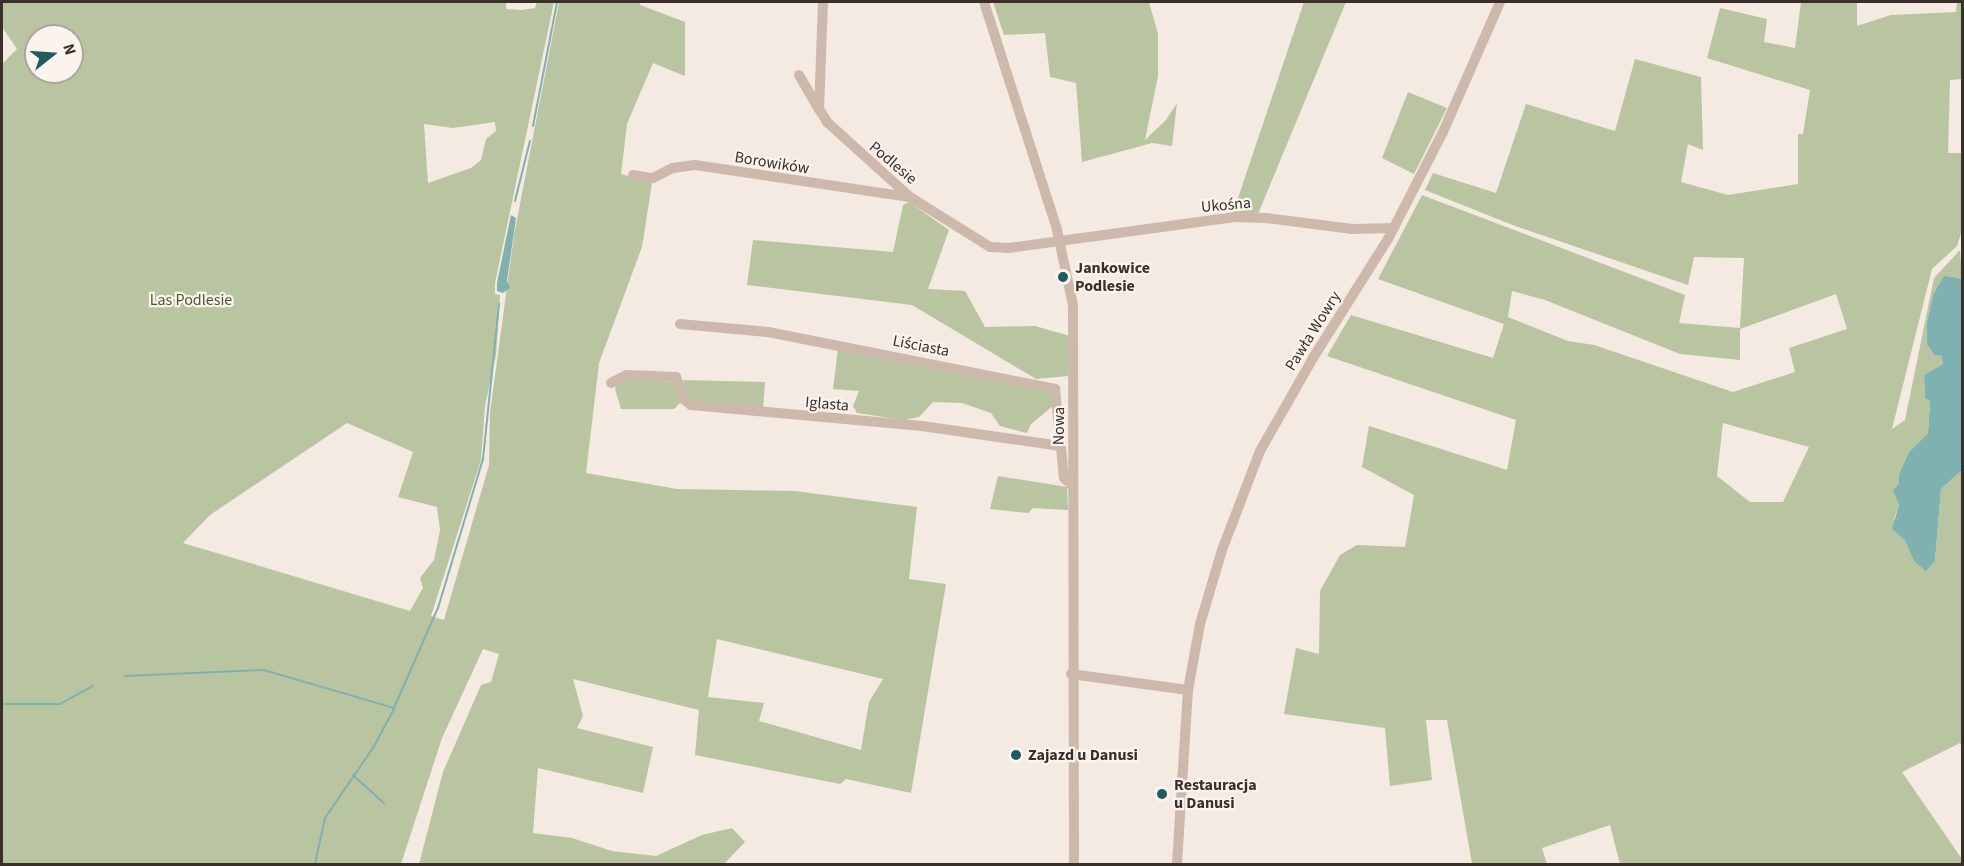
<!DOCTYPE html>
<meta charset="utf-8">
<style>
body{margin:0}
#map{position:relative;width:1964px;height:866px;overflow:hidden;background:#f4eae1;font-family:"Source Sans 3",sans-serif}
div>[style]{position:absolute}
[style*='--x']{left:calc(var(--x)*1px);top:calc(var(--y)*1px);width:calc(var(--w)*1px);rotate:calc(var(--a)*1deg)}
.green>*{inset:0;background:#b9c4a0}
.water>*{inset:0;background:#7fb1b1}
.stream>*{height:2px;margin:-1px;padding:0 1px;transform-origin:1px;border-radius:1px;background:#7fb1b1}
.minor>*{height:10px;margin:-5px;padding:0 5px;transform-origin:5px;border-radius:5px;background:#cdb9ac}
.dots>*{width:16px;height:16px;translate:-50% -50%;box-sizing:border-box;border:3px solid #fbf4ee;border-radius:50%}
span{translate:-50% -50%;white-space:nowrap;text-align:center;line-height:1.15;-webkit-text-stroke:4.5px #fbf4ee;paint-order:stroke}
.street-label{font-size:16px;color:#3b2f2b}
.poi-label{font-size:16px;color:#3b2f2b;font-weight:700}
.left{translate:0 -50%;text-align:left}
.park-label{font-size:16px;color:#4c592e}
.frame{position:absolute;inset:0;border:3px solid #3b2f2b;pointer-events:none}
.north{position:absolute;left:24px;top:24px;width:60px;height:60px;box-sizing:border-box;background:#fbf4ee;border:2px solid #aea5a0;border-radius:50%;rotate:73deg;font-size:16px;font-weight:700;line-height:24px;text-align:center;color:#3b2f2b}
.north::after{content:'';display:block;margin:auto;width:21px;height:27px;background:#205c5d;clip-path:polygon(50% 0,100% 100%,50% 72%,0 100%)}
</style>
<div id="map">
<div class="green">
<i style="clip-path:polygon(evenodd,2px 2px,506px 2px,506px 9px,521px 10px,535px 8px,537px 2px,554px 2px,495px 283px,495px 294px,500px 295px,496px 355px,485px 406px,481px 460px,431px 616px,444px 620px,489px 465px,490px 413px,514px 235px,559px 2px,640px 2px,640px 5px,685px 22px,685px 76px,653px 63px,627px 124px,621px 174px,652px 183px,642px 247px,599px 363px,586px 473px,677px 489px,795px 491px,917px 507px,909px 579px,946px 584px,911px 793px,846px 779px,840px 784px,695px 755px,699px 710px,573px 679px,583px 716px,577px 728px,653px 747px,643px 793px,538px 768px,533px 833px,572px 838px,612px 851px,656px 856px,702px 835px,732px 828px,745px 842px,724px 864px,419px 864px,443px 772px,481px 685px,491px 682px,499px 654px,483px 649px,442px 738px,401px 864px,2px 864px,2px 64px,17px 49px,2px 27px,2px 2px,36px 36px,72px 36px,72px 72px,36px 72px,36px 36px,2px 2px,495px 122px,496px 131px,486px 139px,481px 160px,471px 168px,428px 183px,424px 124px,453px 128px,495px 122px,2px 2px,347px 423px,413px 452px,398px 497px,437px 507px,440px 530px,434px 560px,420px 578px,423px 588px,410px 611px,183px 543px,210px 515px,347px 423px,2px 2px,717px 639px,883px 679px,869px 702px,861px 750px,759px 721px,764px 703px,708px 697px,717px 639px)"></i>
<i style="clip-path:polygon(993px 2px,1149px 2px,1158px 34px,1158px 76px,1145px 140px,1166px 120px,1177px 103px,1172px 146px,1152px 143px,1082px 162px,1076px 83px,1050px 77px,1045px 33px,1004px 35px)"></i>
<i style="clip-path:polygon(1304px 2px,1346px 2px,1258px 214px,1233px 213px)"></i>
<i style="clip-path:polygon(evenodd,1801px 2px,1857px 2px,1857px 26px,1891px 15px,1956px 12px,1957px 2px,1962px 2px,1962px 79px,1950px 80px,1948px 153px,1962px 153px,1962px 230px,1957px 246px,1932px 269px,1892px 429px,1905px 420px,1934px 278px,1960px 250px,1962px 279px,1947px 278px,1933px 295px,1927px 322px,1927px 344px,1935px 356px,1941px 354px,1943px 364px,1924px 375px,1925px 398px,1930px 401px,1928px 433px,1909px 452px,1899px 474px,1900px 484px,1894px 490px,1899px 505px,1894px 519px,1935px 561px,1941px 489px,1962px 470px,1962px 746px,1960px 743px,1902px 772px,1962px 859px,1962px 864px,1620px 864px,1610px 825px,1542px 848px,1547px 864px,1472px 864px,1447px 720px,1426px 720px,1432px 780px,1390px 786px,1385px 728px,1284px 714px,1296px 648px,1319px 654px,1320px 591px,1340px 555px,1357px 545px,1405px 547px,1414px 495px,1362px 467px,1369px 426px,1507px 470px,1516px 420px,1327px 356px,1351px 315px,1493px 358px,1504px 324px,1378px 279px,1422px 195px,1685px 295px,1679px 323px,1740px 328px,1744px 258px,1694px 257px,1688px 285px,1515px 226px,1425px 190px,1433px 173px,1496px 193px,1526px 104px,1615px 131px,1635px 59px,1701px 77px,1703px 150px,1688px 144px,1681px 182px,1728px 195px,1798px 184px,1798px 134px,1803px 134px,1810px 90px,1707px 58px,1720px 8px,1767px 19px,1764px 42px,1795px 48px,1801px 2px,1512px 291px,1545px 300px,1680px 354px,1740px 360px,1740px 329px,1836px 294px,1847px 329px,1789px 348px,1795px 372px,1733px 392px,1594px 345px,1568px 341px,1508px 317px,1512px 291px,1801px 2px,1723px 423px,1809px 447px,1783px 502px,1750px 502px,1717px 476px,1723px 423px)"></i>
<i style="clip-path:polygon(1408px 92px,1447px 108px,1414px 174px,1382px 158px)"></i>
<i style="clip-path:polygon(909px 202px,949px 230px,928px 289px,965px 291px,985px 327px,1035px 326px,1070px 336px,1068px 376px,1036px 379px,912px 305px,747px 285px,753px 240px,893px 252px,903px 205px)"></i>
<i style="clip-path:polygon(838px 349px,1051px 392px,1053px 406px,1031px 424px,1027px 433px,1000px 426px,991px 413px,962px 403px,933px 402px,919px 417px,904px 420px,857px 413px,853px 406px,859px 391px,833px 389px)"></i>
<i style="clip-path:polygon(626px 379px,674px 382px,681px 402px,674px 409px,621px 409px,615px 389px,618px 381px)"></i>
<i style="clip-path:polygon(683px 380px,765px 382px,763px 408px,693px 404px,687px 397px)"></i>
<i style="clip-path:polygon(998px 476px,1067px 487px,1068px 510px,1033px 508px,1028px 513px,990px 509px)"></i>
</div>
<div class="water">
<i style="clip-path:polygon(511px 215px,516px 218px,507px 281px,510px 288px,503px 293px,497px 291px,497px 283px)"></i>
<i style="clip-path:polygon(1944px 276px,1962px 279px,1962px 470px,1941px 489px,1935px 561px,1926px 571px,1914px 561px,1905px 540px,1892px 529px,1899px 505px,1893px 490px,1899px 484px,1899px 474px,1909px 452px,1928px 433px,1930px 401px,1925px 398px,1924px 375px,1943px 364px,1941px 355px,1935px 356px,1927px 344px,1927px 322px,1933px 295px)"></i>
</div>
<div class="stream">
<i style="--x:533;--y:126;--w:126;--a:-79"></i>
<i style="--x:515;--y:201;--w:62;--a:-76"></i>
<i style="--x:125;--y:676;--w:139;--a:-2.5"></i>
<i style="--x:264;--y:670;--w:135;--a:16.3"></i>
<i style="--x:394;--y:708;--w:109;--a:-66.3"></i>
<i style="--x:438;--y:608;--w:156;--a:-73.2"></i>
<i style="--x:483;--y:459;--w:156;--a:-84.1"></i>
<i style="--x:2;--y:704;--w:58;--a:0"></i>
<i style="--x:60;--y:704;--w:38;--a:-29"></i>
<i style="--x:353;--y:775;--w:42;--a:42.1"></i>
<i style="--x:315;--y:864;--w:47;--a:-77.7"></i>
<i style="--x:325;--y:818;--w:85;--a:-55.6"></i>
<i style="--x:373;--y:748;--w:44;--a:-61.7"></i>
</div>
<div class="minor">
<i style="--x:823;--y:2;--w:107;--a:92.1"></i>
<i style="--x:819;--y:109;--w:15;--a:58"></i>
<i style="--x:827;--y:122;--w:112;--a:42.1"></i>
<i style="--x:910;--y:197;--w:94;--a:32"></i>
<i style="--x:990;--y:247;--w:19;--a:3"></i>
<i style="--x:1009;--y:248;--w:228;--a:-7.8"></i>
<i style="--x:1235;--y:217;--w:31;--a:2"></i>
<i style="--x:1266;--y:218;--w:87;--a:7.3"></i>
<i style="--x:1352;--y:229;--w:42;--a:-1.4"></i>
<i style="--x:984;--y:2;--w:239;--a:72.2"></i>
<i style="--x:1057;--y:230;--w:77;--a:78"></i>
<i style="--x:1073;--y:305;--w:559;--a:89.9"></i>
<i style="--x:799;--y:75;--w:39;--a:60"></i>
<i style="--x:633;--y:175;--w:20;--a:9"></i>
<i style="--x:653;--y:178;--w:22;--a:-27"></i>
<i style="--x:673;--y:168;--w:22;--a:-8"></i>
<i style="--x:695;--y:165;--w:217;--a:8.5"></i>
<i style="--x:680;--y:324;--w:88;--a:5.2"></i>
<i style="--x:768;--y:332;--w:293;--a:11.2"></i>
<i style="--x:1055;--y:389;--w:89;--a:84.2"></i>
<i style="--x:1064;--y:478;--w:12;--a:42"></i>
<i style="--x:611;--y:383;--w:18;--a:-27"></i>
<i style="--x:627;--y:375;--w:49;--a:2.3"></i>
<i style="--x:676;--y:377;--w:25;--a:69"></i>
<i style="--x:685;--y:400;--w:8;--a:40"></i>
<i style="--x:691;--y:405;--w:232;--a:5.2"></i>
<i style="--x:922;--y:426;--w:140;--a:8.2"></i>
<i style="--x:1071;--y:674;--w:118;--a:7.8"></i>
<i style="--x:1177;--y:864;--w:174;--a:-86.4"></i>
<i style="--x:1188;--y:690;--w:67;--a:-79.7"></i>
<i style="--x:1200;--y:624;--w:77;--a:-73.4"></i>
<i style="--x:1222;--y:550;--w:106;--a:-69"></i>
<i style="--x:1260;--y:451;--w:107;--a:-60.3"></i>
<i style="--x:1313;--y:358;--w:141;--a:-57.8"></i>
<i style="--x:1388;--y:239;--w:120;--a:-62.8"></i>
<i style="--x:1443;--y:132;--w:142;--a:-66.3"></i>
</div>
<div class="dots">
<i style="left:1063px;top:277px;background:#205c5d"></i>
<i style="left:1016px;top:755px;background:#205c5d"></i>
<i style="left:1162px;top:794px;background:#205c5d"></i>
</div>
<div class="street-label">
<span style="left:772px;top:163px;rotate:9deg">Borowików</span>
<span style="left:893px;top:163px;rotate:40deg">Podlesie</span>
<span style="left:1226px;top:205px;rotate:-5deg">Ukośna</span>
<span style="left:1313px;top:331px;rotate:-58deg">Pawła Wowry</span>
<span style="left:921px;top:346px;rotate:11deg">Liściasta</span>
<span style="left:827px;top:404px;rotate:5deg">Iglasta</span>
<span style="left:1059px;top:426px;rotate:-89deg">Nowa</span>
</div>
<div class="poi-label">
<span class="left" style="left:1075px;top:277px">Jankowice<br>Podlesie</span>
<span class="left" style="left:1028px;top:755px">Zajazd u Danusi</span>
<span class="left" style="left:1174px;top:794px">Restauracja<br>u Danusi</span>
</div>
<div class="park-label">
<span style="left:191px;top:300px">Las Podlesie</span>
</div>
<div class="frame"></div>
<div class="north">N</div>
</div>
